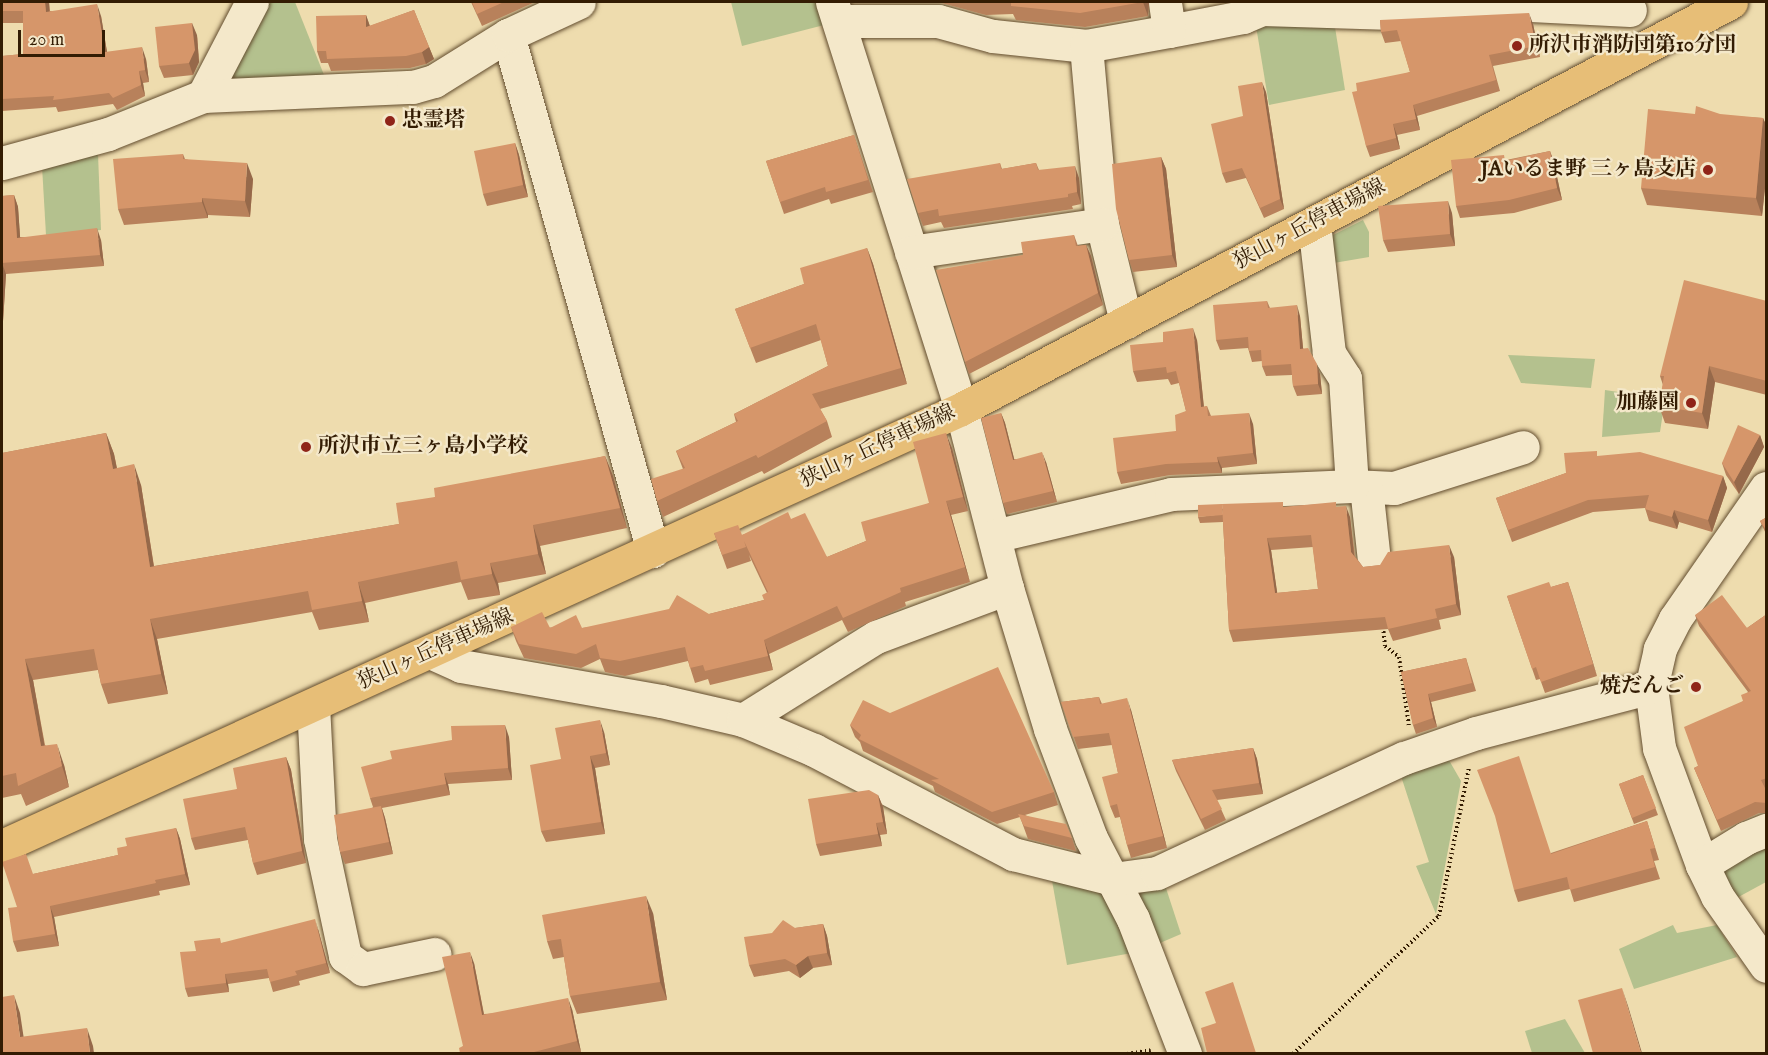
<!DOCTYPE html>
<meta charset="utf-8">
<style>
body{margin:0}
#map{position:relative;width:1768px;height:1055px;overflow:hidden;background:#eedcae;font-family:"IM FELL English","Noto Serif JP",serif}
div>[style]{position:absolute}
[style*='--x']{left:calc(var(--x)*1px);top:calc(var(--y)*1px);width:calc(var(--w)*1px);rotate:calc(var(--a)*1deg)}
.green>*{inset:0;background:#b4c18e}
.path>*{height:4px;margin-top:-2px;transform-origin:0;background:repeating-linear-gradient(90deg,#331c03 0 1.5px,transparent 0 4.5px)}
.roads{filter:drop-shadow(0 0 2px #624c2e) drop-shadow(0 0 2px #624c2e)}
.minor>*{height:33px;margin:-16.5px;padding:0 16.5px;transform-origin:16.5px;border-radius:16.5px;background:#f4e8ca}
.major>*{height:33px;margin:-16.5px;padding:0 16.5px;transform-origin:16.5px;border-radius:16.5px;background:#e7be77}
.wall>*{inset:0;background:#b8815b}
.shaded-wall>*{inset:0;background:#96694a}
.building>*{inset:0;background:#d6966a}
.dots>*{width:16px;height:16px;translate:-50% -50%;box-sizing:border-box;border:3px solid #f4e8ca;border-radius:50%}
span{translate:-50% -50%;white-space:nowrap;text-align:center;line-height:1.15;-webkit-text-stroke:4.5px #f4e8ca;paint-order:stroke}
.poi-label{font-size:21px;color:#331c03;font-weight:700}
.left{translate:0 -50%;text-align:left}
.right{translate:-100% -50%;text-align:right}
.street-label{font-size:21px;color:#331c03}
.frame{position:absolute;inset:0;border:3px solid #331c03;pointer-events:none}
.scale{position:absolute;left:18px;top:30px;width:87px;height:27px;box-sizing:border-box;border:3px solid #331c03;border-top:0;padding-left:8px;font-size:18px;line-height:21px;white-space:nowrap;color:#331c03;-webkit-text-stroke:4px #f4e8ca;paint-order:stroke}
</style>
<div id="map">
<div class="green">
<i style="clip-path:polygon(259px 2px,295px 2px,326px 80px,228px 87px,222px 74px)"></i>
<i style="clip-path:polygon(731px 2px,822px 2px,828px 24px,742px 46px)"></i>
<i style="clip-path:polygon(1255px 20px,1334px 21px,1345px 90px,1269px 105px)"></i>
<i style="clip-path:polygon(98px 154px,101px 230px,46px 235px,42px 166px)"></i>
<i style="clip-path:polygon(1363px 220px,1369px 232px,1369px 257px,1322px 265px,1329px 237px)"></i>
<i style="clip-path:polygon(1508px 355px,1595px 359px,1591px 388px,1521px 383px)"></i>
<i style="clip-path:polygon(1605px 390px,1665px 399px,1660px 432px,1602px 437px)"></i>
<i style="clip-path:polygon(1446px 755px,1461px 781px,1436px 914px,1416px 866px,1429px 862px,1399px 770px)"></i>
<i style="clip-path:polygon(1766px 834px,1766px 882px,1733px 900px,1715px 860px)"></i>
<i style="clip-path:polygon(1051px 875px,1102px 885px,1137px 952px,1067px 965px)"></i>
<i style="clip-path:polygon(1163px 879px,1181px 934px,1153px 946px,1130px 891px)"></i>
<i style="clip-path:polygon(1673px 925px,1677px 933px,1717px 925px,1737px 957px,1634px 989px,1619px 949px)"></i>
<i style="clip-path:polygon(1565px 1019px,1585px 1053px,1532px 1053px,1525px 1031px)"></i>
</div>
<div class="path">
<i style="--x:1383;--y:627;--w:19;--a:84"></i>
<i style="--x:1385;--y:646;--w:18;--a:38"></i>
<i style="--x:1399;--y:657;--w:70;--a:81.8"></i>
<i style="--x:1127;--y:1054;--w:24;--a:-9"></i>
<i style="--x:1293;--y:1054;--w:201;--a:-43.4"></i>
<i style="--x:1439;--y:916;--w:152;--a:-78.6"></i>
</div>
<div class="roads">
<div class="minor">
<i style="--x:832;--y:2;--w:427;--a:72.4"></i>
<i style="--x:961;--y:409;--w:185;--a:75.6"></i>
<i style="--x:1007;--y:588;--w:147;--a:73"></i>
<i style="--x:1050;--y:729;--w:116;--a:69.4"></i>
<i style="--x:1091;--y:838;--w:91;--a:62.6"></i>
<i style="--x:1133;--y:919;--w:145;--a:68.9"></i>
<i style="--x:839;--y:21;--w:99;--a:0"></i>
<i style="--x:938;--y:21;--w:57;--a:15.3"></i>
<i style="--x:993;--y:36;--w:94;--a:6.1"></i>
<i style="--x:1086;--y:46;--w:179;--a:84.9"></i>
<i style="--x:1102;--y:224;--w:101;--a:76.2"></i>
<i style="--x:1169;--y:31;--w:75;--a:-10.7"></i>
<i style="--x:1243;--y:17;--w:21;--a:-23"></i>
<i style="--x:1262;--y:9;--w:131;--a:1.7"></i>
<i style="--x:1393;--y:13;--w:138;--a:-3.3"></i>
<i style="--x:1531;--y:5;--w:99;--a:2.9"></i>
<i style="--x:508;--y:35;--w:536;--a:74.3"></i>
<i style="--x:1086;--y:46;--w:84;--a:-10.2"></i>
<i style="--x:1169;--y:31;--w:29;--a:-98"></i>
<i style="--x:203;--y:96;--w:106;--a:-62.5"></i>
<i style="--x:2;--y:163;--w:110;--a:-15.3"></i>
<i style="--x:108;--y:134;--w:102;--a:-21.8"></i>
<i style="--x:203;--y:96;--w:210;--a:-2.5"></i>
<i style="--x:413;--y:87;--w:22;--a:-16"></i>
<i style="--x:434;--y:81;--w:87;--a:-31.9"></i>
<i style="--x:508;--y:35;--w:78;--a:-24.9"></i>
<i style="--x:911;--y:252;--w:193;--a:-8.3"></i>
<i style="--x:1352;--y:486;--w:42;--a:2.7"></i>
<i style="--x:1394;--y:488;--w:135;--a:-17.6"></i>
<i style="--x:1366;--y:487;--w:74;--a:83.8"></i>
<i style="--x:1766;--y:488;--w:160;--a:124.8"></i>
<i style="--x:1675;--y:619;--w:34;--a:117"></i>
<i style="--x:1660;--y:649;--w:39;--a:103"></i>
<i style="--x:1651;--y:687;--w:62;--a:82.5"></i>
<i style="--x:1659;--y:748;--w:125;--a:69.8"></i>
<i style="--x:1702;--y:865;--w:34;--a:64"></i>
<i style="--x:1717;--y:896;--w:85;--a:55"></i>
<i style="--x:994;--y:536;--w:182;--a:-13.3"></i>
<i style="--x:1171;--y:494;--w:181;--a:-2.5"></i>
<i style="--x:1352;--y:486;--w:108;--a:-93.7"></i>
<i style="--x:1345;--y:378;--w:30;--a:-123"></i>
<i style="--x:1329;--y:353;--w:131;--a:-96.6"></i>
<i style="--x:430;--y:652;--w:34;--a:24"></i>
<i style="--x:461;--y:666;--w:203;--a:9.9"></i>
<i style="--x:661;--y:701;--w:84;--a:13"></i>
<i style="--x:743;--y:720;--w:77;--a:22.9"></i>
<i style="--x:814;--y:750;--w:225;--a:27.6"></i>
<i style="--x:1013;--y:854;--w:103;--a:14"></i>
<i style="--x:1113;--y:879;--w:44;--a:-7.8"></i>
<i style="--x:1157;--y:873;--w:272;--a:-25"></i>
<i style="--x:1404;--y:758;--w:76;--a:-19.1"></i>
<i style="--x:1476;--y:733;--w:181;--a:-14.7"></i>
<i style="--x:313;--y:705;--w:134;--a:87"></i>
<i style="--x:320;--y:839;--w:120;--a:77.9"></i>
<i style="--x:345;--y:956;--w:22;--a:36"></i>
<i style="--x:363;--y:969;--w:73;--a:-11.9"></i>
<i style="--x:743;--y:720;--w:157;--a:-32"></i>
<i style="--x:876;--y:637;--w:140;--a:-20.5"></i>
<i style="--x:1702;--y:865;--w:52;--a:-31.5"></i>
<i style="--x:1746;--y:838;--w:22;--a:-22"></i>
</div>
<div class="major">
<i style="--x:2;--y:846;--w:1054;--a:-24.5"></i>
<i style="--x:961;--y:409;--w:871;--a:-27.86"></i>
</div>
</div>
<div class="wall">
<i style="clip-path:polygon(2px 2px,49px 2px,50px 11px,101px 16px,107px 52px,146px 59px,149px 82px,143px 83px,145px 96px,117px 110px,113px 104px,58px 112px,56px 107px,2px 111px,2px 56px,23px 54px,23px 23px,2px 23px)"></i>
<i style="clip-path:polygon(471px 2px,535px 2px,482px 26px)"></i>
<i style="clip-path:polygon(880px 2px,1149px 2px,1148px 16px,1085px 27px,1016px 20px,1013px 14px,986px 15px,938px 2px)"></i>
<i style="clip-path:polygon(414px 10px,434px 59px,426px 64px,410px 68px,331px 71px,328px 63px,321px 63px,317px 51px,366px 15px,370px 26px)"></i>
<i style="clip-path:polygon(1380px 20px,1533px 24px,1540px 57px,1493px 66px,1500px 91px,1417px 116px,1420px 130px,1397px 135px,1400px 149px,1370px 157px,1366px 146px,1357px 91px,1410px 72px,1401px 41px,1385px 43px,1381px 32px)"></i>
<i style="clip-path:polygon(197px 35px,199px 62px,193px 75px,164px 78px,159px 66px)"></i>
<i style="clip-path:polygon(1266px 92px,1284px 209px,1264px 218px,1246px 178px,1226px 183px,1222px 173px,1243px 116px)"></i>
<i style="clip-path:polygon(1695px 114px,1763px 118px,1767px 127px,1767px 169px,1762px 216px,1647px 205px,1641px 188px)"></i>
<i style="clip-path:polygon(854px 135px,873px 192px,831px 204px,829px 199px,784px 214px,766px 161px)"></i>
<i style="clip-path:polygon(515px 143px,519px 155px,528px 197px,487px 206px,483px 194px)"></i>
<i style="clip-path:polygon(1550px 151px,1554px 163px,1562px 200px,1514px 213px,1460px 218px,1456px 206px,1506px 160px)"></i>
<i style="clip-path:polygon(183px 154px,185px 159px,253px 179px,250px 217px,208px 215px,208px 218px,124px 225px,118px 209px)"></i>
<i style="clip-path:polygon(1161px 157px,1166px 169px,1177px 267px,1133px 272px,1129px 260px)"></i>
<i style="clip-path:polygon(1000px 163px,1002px 169px,1036px 163px,1039px 170px,1079px 178px,1081px 204px,1072px 206px,1073px 209px,944px 228px,941px 222px,923px 226px,918px 213px)"></i>
<i style="clip-path:polygon(14px 195px,18px 207px,20px 237px,101px 240px,104px 266px,6px 274px,2px 337px,2px 196px)"></i>
<i style="clip-path:polygon(1452px 213px,1455px 246px,1388px 252px,1383px 240px)"></i>
<i style="clip-path:polygon(1074px 235px,1078px 246px,1086px 245px,1091px 256px,1103px 305px,969px 374px,965px 362px,1023px 255px)"></i>
<i style="clip-path:polygon(867px 248px,873px 264px,907px 384px,820px 409px,827px 421px,832px 437px,764px 474px,762px 471px,663px 517px,657px 501px,683px 469px,676px 451px,736px 422px,734px 414px,828px 366px,821px 340px,756px 363px,735px 309px,804px 284px)"></i>
<i style="clip-path:polygon(1267px 301px,1270px 308px,1300px 316px,1303px 348px,1320px 374px,1322px 394px,1297px 396px,1293px 386px,1292px 375px,1266px 376px,1262px 366px,1262px 361px,1252px 362px,1248px 348px,1220px 350px,1216px 340px)"></i>
<i style="clip-path:polygon(1767px 301px,1767px 395px,1715px 382px,1708px 429px,1665px 423px,1659px 406px,1663px 385px,1660px 376px)"></i>
<i style="clip-path:polygon(1197px 340px,1204px 407px,1207px 406px,1211px 416px,1253px 424px,1257px 464px,1222px 468px,1222px 473px,1170px 475px,1121px 484px,1117px 472px,1176px 431px,1186px 411px,1179px 383px,1171px 385px,1168px 379px,1137px 382px,1133px 371px)"></i>
<i style="clip-path:polygon(1001px 413px,1005px 423px,1014px 459px,1046px 462px,1057px 502px,1007px 514px,1003px 503px)"></i>
<i style="clip-path:polygon(106px 433px,114px 454px,117px 468px,141px 485px,154px 566px,399px 524px,435px 497px,605px 456px,613px 476px,627px 528px,540px 546px,546px 574px,498px 583px,500px 595px,468px 600px,461px 582px,365px 603px,369px 622px,319px 630px,312px 612px,157px 639px,168px 694px,108px 704px,101px 684px,98px 670px,33px 680px,45px 745px,64px 765px,69px 787px,26px 806px,21px 794px,2px 798px,2px 453px)"></i>
<i style="clip-path:polygon(1760px 435px,1764px 447px,1739px 494px,1726px 475px,1722px 463px)"></i>
<i style="clip-path:polygon(952px 448px,968px 511px,951px 515px,970px 582px,905px 602px,906px 606px,848px 632px,842px 620px,769px 654px,773px 670px,710px 685px,708px 679px,695px 683px,688px 661px,625px 676px,605px 672px,600px 659px,581px 668px,524px 658px,516px 641px,511px 627px,582px 628px,709px 614px,764px 600px,767px 593px,749px 555px,751px 561px,727px 569px,714px 533px,742px 535px,791px 519px,827px 557px,866px 541px,929px 503px)"></i>
<i style="clip-path:polygon(1599px 456px,1723px 476px,1727px 488px,1712px 532px,1679px 522px,1677px 529px,1649px 521px,1645px 508px,1593px 512px,1512px 542px,1496px 498px,1566px 473px)"></i>
<i style="clip-path:polygon(evenodd,1284px 507px,1338px 507px,1350px 517px,1355px 556px,1363px 567px,1454px 557px,1461px 615px,1439px 620px,1441px 629px,1393px 641px,1388px 629px,1233px 642px,1229px 630px,1223px 522px,1200px 523px,1198px 517px,1284px 507px,1313px 547px,1318px 589px,1277px 593px,1271px 550px,1313px 547px)"></i>
<i style="clip-path:polygon(1767px 517px,1767px 536px,1760px 521px)"></i>
<i style="clip-path:polygon(1568px 582px,1597px 676px,1545px 693px,1540px 679px,1536px 680px,1507px 596px,1551px 587px)"></i>
<i style="clip-path:polygon(1767px 614px,1767px 813px,1759px 813px,1721px 831px,1694px 768px,1698px 766px,1743px 701px,1748px 692px,1699px 626px,1695px 615px,1747px 628px)"></i>
<i style="clip-path:polygon(1466px 658px,1476px 691px,1431px 702px,1437px 727px,1416px 734px,1413px 725px,1401px 672px)"></i>
<i style="clip-path:polygon(1099px 697px,1102px 704px,1131px 710px,1167px 848px,1131px 858px,1127px 845px,1120px 817px,1115px 818px,1110px 806px,1118px 773px,1112px 745px,1078px 749px,1061px 702px)"></i>
<i style="clip-path:polygon(850px 725px,1054px 792px,1058px 805px,1025px 815px,1072px 838px,1076px 851px,1028px 839px,1020px 817px,997px 824px,935px 792px,933px 786px,863px 751px,860px 742px,855px 737px)"></i>
<i style="clip-path:polygon(604px 732px,610px 765px,595px 768px,605px 834px,546px 842px,541px 831px,561px 759px)"></i>
<i style="clip-path:polygon(509px 737px,512px 780px,448px 784px,450px 795px,382px 808px,385px 818px,393px 854px,345px 864px,340px 852px,373px 807px,370px 798px)"></i>
<i style="clip-path:polygon(1253px 748px,1257px 759px,1263px 794px,1217px 800px,1226px 820px,1205px 830px,1176px 771px,1172px 760px)"></i>
<i style="clip-path:polygon(286px 757px,291px 770px,306px 863px,257px 875px,253px 863px,248px 840px,195px 850px,191px 838px,237px 789px)"></i>
<i style="clip-path:polygon(1643px 775px,1658px 815px,1634px 824px,1619px 784px)"></i>
<i style="clip-path:polygon(878px 795px,883px 807px,887px 834px,880px 835px,882px 846px,820px 856px,816px 844px)"></i>
<i style="clip-path:polygon(1647px 821px,1659px 860px,1654px 861px,1660px 879px,1574px 902px,1570px 889px,1518px 902px,1514px 890px,1551px 853px)"></i>
<i style="clip-path:polygon(176px 828px,180px 839px,190px 885px,159px 891px,160px 895px,54px 917px,59px 946px,17px 952px,13px 941px,17px 907px,33px 874px,118px 855px,127px 846px)"></i>
<i style="clip-path:polygon(653px 913px,667px 1000px,577px 1014px,570px 996px,564px 957px,553px 959px,547px 941px)"></i>
<i style="clip-path:polygon(823px 924px,827px 936px,832px 965px,813px 968px,800px 978px,789px 971px,754px 977px,749px 965px,795px 928px)"></i>
<i style="clip-path:polygon(318px 929px,330px 973px,299px 981px,300px 985px,273px 992px,269px 978px,228px 984px,229px 992px,188px 997px,185px 988px,196px 951px,222px 943px)"></i>
<i style="clip-path:polygon(474px 963px,484px 1014px,572px 1009px,581px 1052px,576px 1053px,460px 1053px,463px 1046px)"></i>
</div>
<div class="shaded-wall">
<i style="clip-path:polygon(45px 2px,49px 2px,50px 24px,46px 12px)"></i>
<i style="clip-path:polygon(1143px 2px,1149px 2px,1148px 16px)"></i>
<i style="clip-path:polygon(97px 4px,101px 16px,109px 64px,105px 52px)"></i>
<i style="clip-path:polygon(1529px 13px,1533px 24px,1540px 57px,1536px 46px)"></i>
<i style="clip-path:polygon(366px 15px,370px 27px,366px 27px)"></i>
<i style="clip-path:polygon(192px 23px,197px 35px,199px 62px,193px 75px,189px 63px)"></i>
<i style="clip-path:polygon(142px 47px,146px 59px,149px 82px,145px 70px)"></i>
<i style="clip-path:polygon(429px 47px,434px 59px,426px 64px,422px 52px)"></i>
<i style="clip-path:polygon(139px 71px,143px 83px,145px 96px,141px 85px)"></i>
<i style="clip-path:polygon(1262px 82px,1266px 92px,1284px 209px,1280px 199px)"></i>
<i style="clip-path:polygon(1413px 105px,1417px 116px,1420px 130px,1416px 119px)"></i>
<i style="clip-path:polygon(1763px 118px,1767px 127px,1767px 169px,1762px 216px,1756px 198px)"></i>
<i style="clip-path:polygon(1393px 124px,1397px 135px,1400px 149px,1396px 138px)"></i>
<i style="clip-path:polygon(515px 143px,519px 155px,528px 197px,523px 185px)"></i>
<i style="clip-path:polygon(1550px 151px,1554px 163px,1562px 200px,1557px 188px)"></i>
<i style="clip-path:polygon(1161px 157px,1166px 169px,1177px 267px,1172px 255px)"></i>
<i style="clip-path:polygon(247px 163px,253px 179px,250px 217px,245px 201px)"></i>
<i style="clip-path:polygon(1075px 166px,1079px 178px,1081px 204px,1077px 192px)"></i>
<i style="clip-path:polygon(14px 195px,18px 207px,21px 250px,17px 238px)"></i>
<i style="clip-path:polygon(202px 198px,208px 215px,208px 218px,202px 202px)"></i>
<i style="clip-path:polygon(1448px 201px,1452px 213px,1455px 246px,1450px 234px)"></i>
<i style="clip-path:polygon(97px 228px,101px 240px,104px 266px,100px 255px)"></i>
<i style="clip-path:polygon(1086px 245px,1091px 256px,1103px 305px,1098px 293px)"></i>
<i style="clip-path:polygon(867px 248px,873px 264px,907px 384px,901px 368px)"></i>
<i style="clip-path:polygon(2px 263px,6px 274px,2px 337px)"></i>
<i style="clip-path:polygon(1297px 305px,1300px 316px,1304px 359px,1300px 349px)"></i>
<i style="clip-path:polygon(1193px 328px,1197px 340px,1205px 419px,1201px 407px)"></i>
<i style="clip-path:polygon(1317px 364px,1320px 374px,1322px 394px,1318px 384px)"></i>
<i style="clip-path:polygon(1709px 366px,1715px 382px,1708px 429px,1702px 413px)"></i>
<i style="clip-path:polygon(1001px 413px,1005px 423px,1017px 470px,1013px 460px)"></i>
<i style="clip-path:polygon(1249px 413px,1253px 424px,1257px 464px,1253px 453px)"></i>
<i style="clip-path:polygon(106px 433px,114px 454px,121px 490px,113px 469px)"></i>
<i style="clip-path:polygon(946px 433px,952px 448px,968px 511px,963px 497px)"></i>
<i style="clip-path:polygon(1760px 435px,1764px 447px,1739px 494px,1734px 482px)"></i>
<i style="clip-path:polygon(1042px 452px,1046px 462px,1057px 502px,1053px 491px)"></i>
<i style="clip-path:polygon(605px 456px,613px 476px,627px 528px,620px 508px)"></i>
<i style="clip-path:polygon(1217px 457px,1222px 468px,1222px 473px,1218px 462px)"></i>
<i style="clip-path:polygon(134px 464px,141px 485px,157px 587px,150px 567px)"></i>
<i style="clip-path:polygon(1723px 476px,1727px 488px,1712px 532px,1708px 520px)"></i>
<i style="clip-path:polygon(946px 501px,951px 515px,970px 582px,965px 567px)"></i>
<i style="clip-path:polygon(1346px 506px,1350px 517px,1355px 564px,1351px 552px)"></i>
<i style="clip-path:polygon(1674px 510px,1679px 522px,1677px 529px,1672px 517px)"></i>
<i style="clip-path:polygon(533px 525px,540px 546px,546px 574px,538px 554px)"></i>
<i style="clip-path:polygon(1267px 538px,1271px 550px,1279px 605px,1275px 593px)"></i>
<i style="clip-path:polygon(1449px 545px,1454px 557px,1461px 615px,1456px 604px)"></i>
<i style="clip-path:polygon(490px 563px,498px 583px,500px 595px,492px 574px)"></i>
<i style="clip-path:polygon(358px 582px,365px 603px,369px 622px,362px 601px)"></i>
<i style="clip-path:polygon(1568px 582px,1572px 594px,1597px 676px,1593px 664px)"></i>
<i style="clip-path:polygon(150px 619px,157px 639px,168px 694px,161px 674px)"></i>
<i style="clip-path:polygon(764px 640px,769px 654px,773px 670px,768px 656px)"></i>
<i style="clip-path:polygon(25px 659px,33px 680px,48px 766px,41px 746px)"></i>
<i style="clip-path:polygon(1428px 694px,1431px 702px,1437px 727px,1433px 718px)"></i>
<i style="clip-path:polygon(1127px 698px,1131px 710px,1167px 848px,1163px 836px)"></i>
<i style="clip-path:polygon(600px 720px,604px 732px,610px 765px,606px 753px)"></i>
<i style="clip-path:polygon(505px 725px,509px 737px,512px 780px,508px 768px)"></i>
<i style="clip-path:polygon(57px 744px,64px 765px,69px 787px,62px 766px)"></i>
<i style="clip-path:polygon(1253px 748px,1257px 759px,1263px 794px,1259px 783px)"></i>
<i style="clip-path:polygon(590px 756px,595px 768px,605px 834px,601px 822px)"></i>
<i style="clip-path:polygon(286px 757px,291px 770px,306px 863px,302px 851px)"></i>
<i style="clip-path:polygon(444px 773px,448px 784px,450px 795px,446px 784px)"></i>
<i style="clip-path:polygon(878px 795px,883px 807px,887px 834px,883px 822px)"></i>
<i style="clip-path:polygon(381px 806px,385px 818px,393px 854px,389px 842px)"></i>
<i style="clip-path:polygon(876px 823px,880px 835px,882px 846px,878px 834px)"></i>
<i style="clip-path:polygon(176px 828px,180px 839px,190px 885px,185px 874px)"></i>
<i style="clip-path:polygon(646px 896px,653px 913px,667px 1000px,660px 982px)"></i>
<i style="clip-path:polygon(50px 906px,54px 917px,59px 946px,55px 934px)"></i>
<i style="clip-path:polygon(315px 919px,318px 929px,330px 973px,326px 963px)"></i>
<i style="clip-path:polygon(823px 924px,827px 936px,832px 965px,827px 953px)"></i>
<i style="clip-path:polygon(470px 952px,474px 963px,486px 1026px,482px 1015px)"></i>
<i style="clip-path:polygon(808px 956px,813px 968px,800px 978px,796px 965px)"></i>
<i style="clip-path:polygon(225px 974px,228px 984px,229px 992px,226px 983px)"></i>
<i style="clip-path:polygon(1622px 988px,1628px 1006px,1642px 1053px,1641px 1053px)"></i>
<i style="clip-path:polygon(14px 995px,20px 1013px,26px 1053px,20px 1037px)"></i>
<i style="clip-path:polygon(568px 998px,572px 1009px,581px 1052px,577px 1041px)"></i>
<i style="clip-path:polygon(87px 1028px,93px 1046px,94px 1053px,90px 1053px)"></i>
</div>
<div class="building">
<i style="clip-path:polygon(2px 2px,45px 2px,46px 12px,97px 4px,105px 52px,142px 47px,145px 70px,139px 71px,141px 85px,113px 98px,109px 93px,53px 100px,54px 96px,2px 99px,2px 56px,23px 54px,23px 11px,2px 11px)"></i>
<i style="clip-path:polygon(472px 2px,504px 2px,477px 14px)"></i>
<i style="clip-path:polygon(1011px 2px,1143px 2px,1080px 13px,1011px 6px)"></i>
<i style="clip-path:polygon(414px 10px,429px 47px,422px 52px,406px 56px,327px 59px,326px 51px,317px 51px,316px 16px,366px 15px,366px 27px)"></i>
<i style="clip-path:polygon(1529px 13px,1536px 46px,1489px 55px,1496px 80px,1413px 105px,1416px 119px,1393px 124px,1396px 138px,1366px 146px,1352px 92px,1357px 91px,1356px 83px,1410px 72px,1397px 30px,1381px 32px,1380px 20px)"></i>
<i style="clip-path:polygon(192px 23px,195px 50px,189px 63px,159px 66px,155px 27px)"></i>
<i style="clip-path:polygon(1262px 82px,1280px 199px,1260px 208px,1242px 168px,1222px 173px,1211px 124px,1243px 116px,1238px 86px)"></i>
<i style="clip-path:polygon(1696px 106px,1720px 114px,1763px 118px,1756px 198px,1641px 188px,1648px 109px,1695px 114px)"></i>
<i style="clip-path:polygon(854px 135px,868px 180px,826px 192px,825px 187px,780px 202px,766px 161px)"></i>
<i style="clip-path:polygon(515px 143px,523px 185px,483px 194px,474px 151px)"></i>
<i style="clip-path:polygon(1550px 151px,1557px 188px,1509px 200px,1456px 206px,1451px 160px,1504px 155px,1505px 161px)"></i>
<i style="clip-path:polygon(183px 154px,183px 159px,247px 163px,245px 201px,202px 198px,202px 202px,118px 209px,113px 159px)"></i>
<i style="clip-path:polygon(1161px 157px,1172px 255px,1129px 260px,1116px 209px,1112px 164px)"></i>
<i style="clip-path:polygon(1000px 163px,1001px 169px,1036px 163px,1038px 170px,1075px 166px,1077px 192px,1068px 194px,1068px 197px,939px 216px,938px 209px,918px 213px,907px 179px)"></i>
<i style="clip-path:polygon(14px 195px,17px 238px,97px 228px,100px 255px,2px 263px,2px 196px)"></i>
<i style="clip-path:polygon(1448px 201px,1450px 234px,1383px 240px,1378px 206px)"></i>
<i style="clip-path:polygon(1074px 235px,1076px 246px,1086px 245px,1098px 293px,965px 362px,936px 270px,1023px 255px,1021px 242px)"></i>
<i style="clip-path:polygon(867px 248px,901px 368px,812px 394px,827px 421px,758px 458px,756px 455px,657px 501px,651px 479px,685px 468px,676px 451px,738px 421px,734px 414px,828px 366px,816px 324px,750px 348px,735px 309px,804px 284px,800px 268px)"></i>
<i style="clip-path:polygon(1684px 280px,1767px 301px,1767px 381px,1709px 366px,1702px 413px,1659px 406px,1664px 376px,1660px 376px)"></i>
<i style="clip-path:polygon(1267px 301px,1268px 308px,1297px 305px,1300px 349px,1308px 348px,1317px 364px,1318px 384px,1293px 386px,1291px 364px,1262px 366px,1261px 350px,1249px 351px,1248px 337px,1216px 340px,1213px 305px)"></i>
<i style="clip-path:polygon(1193px 328px,1201px 407px,1207px 406px,1208px 416px,1249px 413px,1253px 453px,1217px 457px,1218px 462px,1166px 464px,1117px 472px,1113px 438px,1176px 431px,1175px 415px,1186px 411px,1176px 371px,1167px 373px,1166px 367px,1133px 371px,1130px 345px,1163px 342px,1163px 332px)"></i>
<i style="clip-path:polygon(1001px 413px,1013px 460px,1042px 452px,1053px 491px,1003px 503px,981px 418px)"></i>
<i style="clip-path:polygon(1738px 425px,1760px 435px,1734px 482px,1722px 463px)"></i>
<i style="clip-path:polygon(106px 433px,113px 469px,134px 464px,150px 567px,399px 524px,396px 503px,435px 497px,434px 488px,605px 456px,620px 508px,533px 525px,538px 554px,490px 563px,492px 574px,461px 580px,457px 561px,358px 582px,362px 601px,312px 610px,308px 591px,150px 619px,161px 674px,101px 684px,94px 649px,25px 659px,41px 746px,57px 744px,62px 766px,18px 786px,16px 773px,2px 776px,2px 453px)"></i>
<i style="clip-path:polygon(946px 433px,963px 497px,946px 501px,965px 567px,900px 588px,901px 592px,843px 618px,837px 606px,764px 640px,768px 656px,705px 671px,703px 665px,690px 668px,685px 647px,620px 661px,600px 658px,596px 644px,576px 654px,519px 644px,511px 627px,542px 612px,550px 628px,576px 615px,582px 628px,669px 609px,677px 595px,709px 614px,764px 600px,762px 595px,768px 592px,744px 541px,746px 547px,722px 555px,714px 533px,738px 525px,742px 535px,788px 512px,791px 519px,805px 513px,827px 557px,866px 541px,861px 522px,929px 503px,913px 442px)"></i>
<i style="clip-path:polygon(1597px 451px,1597px 456px,1640px 452px,1723px 476px,1708px 520px,1674px 510px,1672px 517px,1645px 509px,1649px 495px,1588px 500px,1508px 530px,1496px 498px,1566px 473px,1564px 453px)"></i>
<i style="clip-path:polygon(evenodd,1283px 502px,1283px 507px,1336px 502px,1336px 507px,1346px 506px,1351px 552px,1363px 567px,1380px 565px,1388px 552px,1449px 545px,1456px 604px,1435px 609px,1437px 618px,1388px 629px,1385px 617px,1229px 630px,1222px 504px,1283px 502px,1311px 535px,1318px 589px,1275px 593px,1267px 538px,1311px 535px)"></i>
<i style="clip-path:polygon(1222px 504px,1223px 515px,1198px 517px,1198px 505px)"></i>
<i style="clip-path:polygon(1767px 517px,1767px 531px,1760px 521px)"></i>
<i style="clip-path:polygon(1549px 582px,1551px 587px,1568px 582px,1593px 664px,1541px 682px,1536px 667px,1532px 669px,1507px 596px)"></i>
<i style="clip-path:polygon(1722px 595px,1747px 628px,1767px 614px,1767px 778px,1761px 780px,1767px 792px,1767px 803px,1755px 802px,1717px 820px,1694px 768px,1698px 766px,1684px 727px,1743px 701px,1741px 695px,1751px 691px,1695px 615px)"></i>
<i style="clip-path:polygon(1466px 658px,1472px 683px,1428px 694px,1433px 718px,1413px 725px,1401px 672px)"></i>
<i style="clip-path:polygon(998px 667px,1054px 792px,992px 812px,931px 780px,939px 779px,859px 739px,861px 735px,850px 725px,863px 700px,890px 713px)"></i>
<i style="clip-path:polygon(1099px 697px,1100px 704px,1127px 698px,1163px 836px,1127px 845px,1117px 804px,1110px 806px,1102px 777px,1118px 773px,1109px 733px,1073px 737px,1061px 702px)"></i>
<i style="clip-path:polygon(600px 720px,606px 753px,590px 756px,601px 822px,541px 831px,530px 765px,561px 759px,555px 728px)"></i>
<i style="clip-path:polygon(505px 725px,508px 768px,444px 773px,446px 784px,370px 798px,361px 767px,392px 759px,390px 751px,452px 740px,451px 726px)"></i>
<i style="clip-path:polygon(1253px 748px,1259px 783px,1212px 790px,1222px 809px,1201px 819px,1172px 760px)"></i>
<i style="clip-path:polygon(1519px 756px,1551px 854px,1647px 821px,1655px 848px,1650px 849px,1655px 867px,1570px 890px,1567px 877px,1514px 890px,1495px 816px,1477px 770px)"></i>
<i style="clip-path:polygon(286px 757px,302px 851px,253px 863px,245px 827px,191px 838px,183px 799px,237px 789px,233px 768px)"></i>
<i style="clip-path:polygon(1643px 775px,1656px 808px,1632px 818px,1619px 784px)"></i>
<i style="clip-path:polygon(869px 790px,878px 795px,883px 822px,876px 823px,878px 834px,816px 844px,808px 799px)"></i>
<i style="clip-path:polygon(381px 806px,389px 842px,340px 852px,334px 815px)"></i>
<i style="clip-path:polygon(1018px 814px,1066px 824px,1072px 838px,1024px 826px)"></i>
<i style="clip-path:polygon(176px 828px,185px 874px,155px 880px,156px 883px,50px 906px,55px 934px,13px 941px,8px 908px,17px 907px,2px 862px,26px 854px,33px 874px,118px 855px,117px 848px,127px 846px,125px 838px)"></i>
<i style="clip-path:polygon(646px 896px,660px 982px,570px 996px,561px 939px,547px 941px,542px 915px)"></i>
<i style="clip-path:polygon(315px 919px,326px 963px,295px 971px,297px 975px,270px 982px,267px 969px,225px 974px,226px 983px,185px 988px,180px 952px,196px 951px,194px 941px,220px 938px,221px 943px)"></i>
<i style="clip-path:polygon(783px 920px,795px 928px,823px 924px,827px 953px,808px 956px,796px 965px,785px 959px,749px 965px,744px 937px,772px 933px)"></i>
<i style="clip-path:polygon(470px 952px,482px 1015px,568px 998px,577px 1041px,530px 1053px,460px 1053px,459px 1048px,463px 1046px,442px 957px)"></i>
<i style="clip-path:polygon(1233px 982px,1256px 1053px,1207px 1053px,1201px 1028px,1216px 1023px,1205px 992px)"></i>
<i style="clip-path:polygon(1622px 988px,1641px 1053px,1593px 1053px,1578px 1000px)"></i>
<i style="clip-path:polygon(14px 995px,20px 1037px,87px 1028px,90px 1053px,2px 1053px,2px 997px)"></i>
</div>
<div class="dots">
<i style="left:1517px;top:46px;background:#8f2418"></i>
<i style="left:390px;top:121px;background:#8f2418"></i>
<i style="left:1708px;top:170px;background:#8f2418"></i>
<i style="left:1691px;top:403px;background:#8f2418"></i>
<i style="left:306px;top:447px;background:#8f2418"></i>
<i style="left:1696px;top:687px;background:#8f2418"></i>
</div>
<div class="poi-label">
<span class="left" style="left:1529px;top:46px">所沢市消防団第10分団</span>
<span class="left" style="left:402px;top:121px">忠霊塔</span>
<span class="right" style="left:1696px;top:170px">JAいるま野 三ヶ島支店</span>
<span class="right" style="left:1679px;top:403px">加藤園</span>
<span class="left" style="left:318px;top:447px">所沢市立三ヶ島小学校</span>
<span class="right" style="left:1684px;top:687px">焼だんご</span>
</div>
<div class="street-label">
<span style="left:1310px;top:225px;rotate:-28deg">狭山ヶ丘停車場線</span>
<span style="left:878px;top:447px;rotate:-25deg">狭山ヶ丘停車場線</span>
<span style="left:436px;top:650px;rotate:-24deg">狭山ヶ丘停車場線</span>
</div>
<div class="frame"></div>
<div class="scale">20 m</div>
</div>
